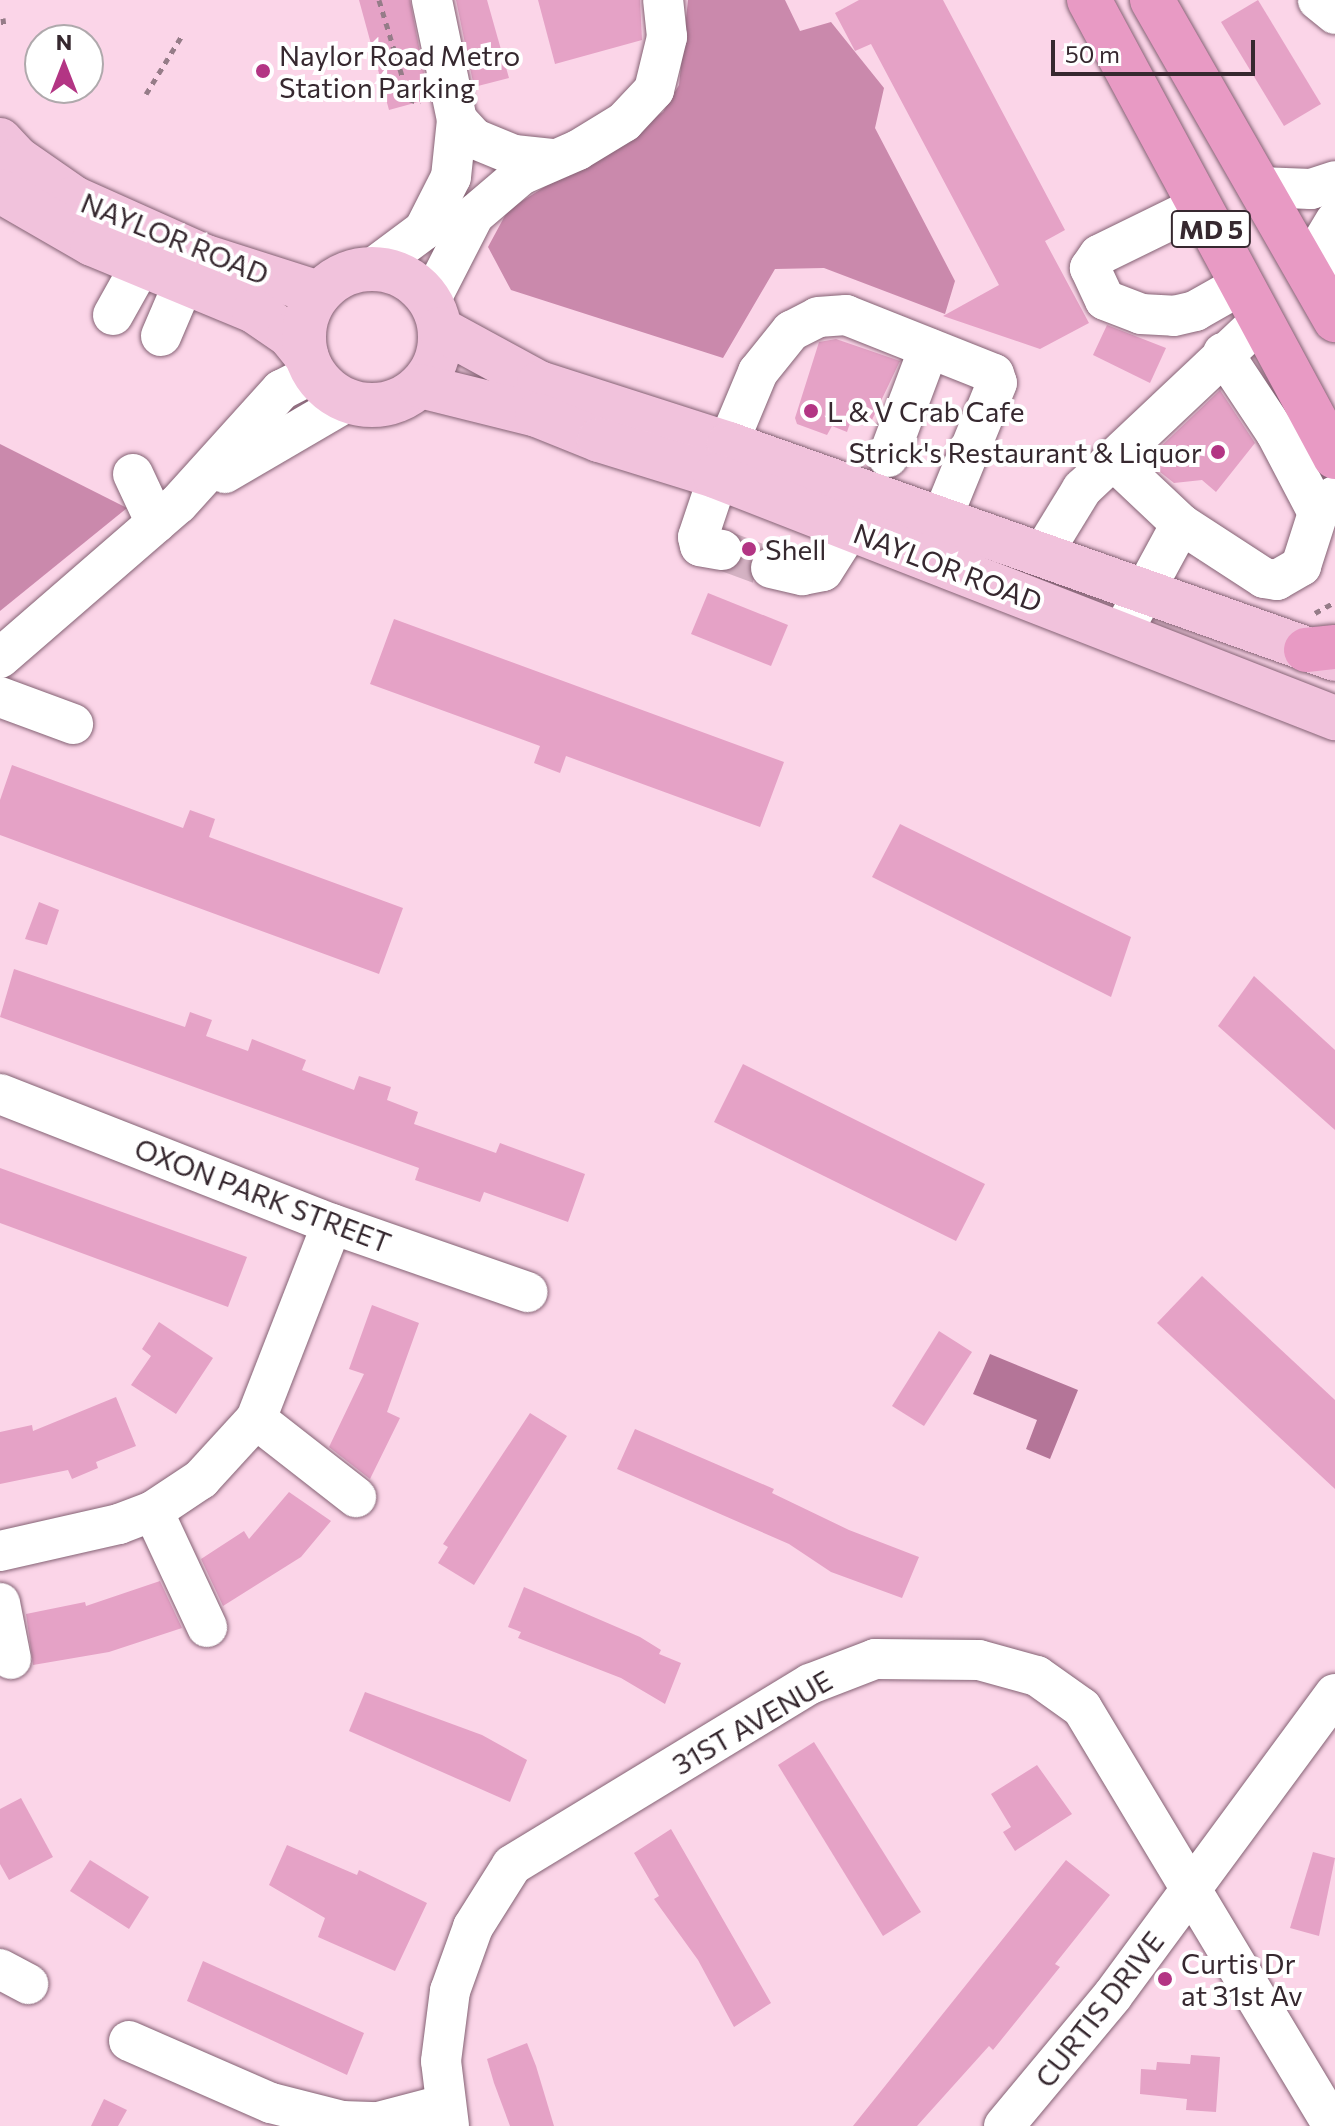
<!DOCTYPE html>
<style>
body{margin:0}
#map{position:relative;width:1335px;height:2126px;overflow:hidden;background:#fbd5e8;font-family:Commissioner,sans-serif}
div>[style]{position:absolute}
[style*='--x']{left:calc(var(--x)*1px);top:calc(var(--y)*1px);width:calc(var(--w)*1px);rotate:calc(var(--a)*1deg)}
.forest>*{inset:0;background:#ca89ac}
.water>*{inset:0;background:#b47598}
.building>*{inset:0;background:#e5a2c6}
.minor-tunnel>*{height:40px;margin-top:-20px;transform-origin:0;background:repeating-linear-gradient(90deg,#d4b2c3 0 40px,transparent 0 60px)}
.path>*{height:5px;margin-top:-2.5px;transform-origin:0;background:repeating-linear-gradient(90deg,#957c88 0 6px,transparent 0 12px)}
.roads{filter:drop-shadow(0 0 2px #846274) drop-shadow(0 0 2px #846274)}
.minor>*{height:40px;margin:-20px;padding:0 20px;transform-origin:20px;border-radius:20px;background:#fff}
.major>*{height:44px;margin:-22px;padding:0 22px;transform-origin:22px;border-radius:22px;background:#f1c2dc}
.major>.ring{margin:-22px;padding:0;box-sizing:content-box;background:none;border:44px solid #f1c2dc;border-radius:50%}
.highway>*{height:44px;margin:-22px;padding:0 22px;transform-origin:22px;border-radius:22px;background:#e89ac4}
.dots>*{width:22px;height:22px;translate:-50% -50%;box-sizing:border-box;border:4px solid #fff;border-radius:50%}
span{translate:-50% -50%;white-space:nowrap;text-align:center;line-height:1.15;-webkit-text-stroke:8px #fff;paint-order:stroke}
.shield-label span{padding:2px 6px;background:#fff;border:2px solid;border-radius:6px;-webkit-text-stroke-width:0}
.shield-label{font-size:26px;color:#36282f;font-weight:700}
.poi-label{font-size:28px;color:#36282f}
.left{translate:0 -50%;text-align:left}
.right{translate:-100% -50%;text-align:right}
.street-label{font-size:28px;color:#36282f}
.north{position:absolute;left:24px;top:24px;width:80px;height:80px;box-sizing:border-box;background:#fff;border:2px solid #afa9ac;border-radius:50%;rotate:0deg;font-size:22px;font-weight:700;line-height:32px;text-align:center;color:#36282f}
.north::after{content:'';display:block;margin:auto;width:28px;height:36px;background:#b33584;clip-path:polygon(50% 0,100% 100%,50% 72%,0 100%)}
.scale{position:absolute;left:1051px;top:40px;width:204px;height:36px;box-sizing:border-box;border:4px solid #36282f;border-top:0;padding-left:10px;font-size:24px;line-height:28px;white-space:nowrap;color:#36282f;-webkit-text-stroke:6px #fff;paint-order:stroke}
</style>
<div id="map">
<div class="forest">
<i style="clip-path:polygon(688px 0,785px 0,800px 31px,831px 22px,884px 88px,875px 128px,955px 281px,945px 314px,824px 268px,775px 269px,723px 358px,511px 290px,488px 247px,508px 210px,663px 112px,679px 85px)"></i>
<i style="clip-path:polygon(0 444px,127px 508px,0 611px)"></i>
</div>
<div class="water">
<i style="clip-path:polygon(990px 1354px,1078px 1390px,1050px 1459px,1026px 1449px,1037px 1420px,973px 1394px)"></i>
</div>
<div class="building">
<i style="clip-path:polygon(359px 0,410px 0,429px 99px,389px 110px)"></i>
<i style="clip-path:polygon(456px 0,487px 0,509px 78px,474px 87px)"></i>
<i style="clip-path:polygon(538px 0,640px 0,642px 40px,555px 64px)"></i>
<i style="clip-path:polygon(859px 0,943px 0,1065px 230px,1045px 241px,1089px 323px,1040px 349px,943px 316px,999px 285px,871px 44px,855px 51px,835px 13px)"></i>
<i style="clip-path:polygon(1258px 0,1321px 104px,1284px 126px,1221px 22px)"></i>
<i style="clip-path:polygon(1107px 325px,1166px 348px,1150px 383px,1093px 355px)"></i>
<i style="clip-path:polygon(836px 339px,900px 361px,870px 424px,852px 417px,847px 432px,832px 426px,827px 435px,797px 424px,795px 418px,819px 342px)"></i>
<i style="clip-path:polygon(1220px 390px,1255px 443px,1216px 492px,1202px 480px,1174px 483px,1155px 468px,1153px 454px)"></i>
<i style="clip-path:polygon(708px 593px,788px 625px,771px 666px,691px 634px)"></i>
<i style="clip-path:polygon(394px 619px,784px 762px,760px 827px,566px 756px,560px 773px,534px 763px,540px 746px,370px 684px)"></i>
<i style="clip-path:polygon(12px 765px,183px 828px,190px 810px,215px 819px,209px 837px,403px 908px,379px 974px,0 835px,0 800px)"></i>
<i style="clip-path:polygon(900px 824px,1131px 937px,1111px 997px,872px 877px)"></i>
<i style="clip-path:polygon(39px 902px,59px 910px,47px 945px,25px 939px)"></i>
<i style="clip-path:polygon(14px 969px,185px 1027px,190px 1012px,212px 1020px,206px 1036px,248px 1051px,252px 1039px,306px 1060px,302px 1070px,354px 1090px,359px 1076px,391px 1087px,387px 1100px,418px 1112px,414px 1124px,496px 1153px,500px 1143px,585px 1174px,568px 1222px,484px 1192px,480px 1202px,415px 1180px,419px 1168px,0 1017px)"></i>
<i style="clip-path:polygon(1254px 976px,1335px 1050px,1335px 1130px,1218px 1026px)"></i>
<i style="clip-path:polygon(743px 1064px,985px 1184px,956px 1241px,714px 1122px)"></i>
<i style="clip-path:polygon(0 1168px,247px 1257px,228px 1307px,0 1223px)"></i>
<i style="clip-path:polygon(1202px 1276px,1335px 1400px,1335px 1489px,1157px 1323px)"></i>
<i style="clip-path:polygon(372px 1305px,419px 1323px,387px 1412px,400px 1418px,370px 1479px,329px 1447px,364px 1374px,349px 1369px)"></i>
<i style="clip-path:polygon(159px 1322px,213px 1358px,176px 1414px,131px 1385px,151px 1356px,142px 1349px)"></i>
<i style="clip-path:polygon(939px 1331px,972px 1352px,924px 1426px,892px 1406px)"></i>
<i style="clip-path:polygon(116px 1397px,136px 1446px,96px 1462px,98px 1468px,72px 1479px,68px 1470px,0 1484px,0 1432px,32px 1425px,33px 1431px)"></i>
<i style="clip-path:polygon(530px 1413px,567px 1436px,474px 1585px,438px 1563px,448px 1547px,443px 1544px)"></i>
<i style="clip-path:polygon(635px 1429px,774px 1489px,772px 1493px,849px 1530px,919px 1557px,902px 1598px,831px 1572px,789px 1544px,617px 1469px)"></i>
<i style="clip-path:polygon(289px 1492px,331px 1521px,301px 1557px,223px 1606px,201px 1559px,244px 1531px,249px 1539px)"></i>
<i style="clip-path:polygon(160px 1581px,182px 1628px,109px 1652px,33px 1665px,26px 1614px,85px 1602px,86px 1606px)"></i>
<i style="clip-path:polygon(524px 1587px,640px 1637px,661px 1650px,659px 1654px,681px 1663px,665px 1704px,621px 1678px,518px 1638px,521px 1632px,508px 1627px)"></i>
<i style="clip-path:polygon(365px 1692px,482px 1735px,527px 1760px,510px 1802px,349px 1731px)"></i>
<i style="clip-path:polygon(814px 1742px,921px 1912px,883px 1936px,778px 1765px)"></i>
<i style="clip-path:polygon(1037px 1765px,1072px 1814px,1015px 1851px,1003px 1832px,1011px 1827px,991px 1794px)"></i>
<i style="clip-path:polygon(21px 1798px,53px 1857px,9px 1880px,0 1864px,0 1809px)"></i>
<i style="clip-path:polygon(671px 1829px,771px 2003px,734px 2027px,698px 1960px,654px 1899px,659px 1896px,634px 1853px)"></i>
<i style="clip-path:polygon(287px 1845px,357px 1875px,359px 1870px,427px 1903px,395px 1971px,318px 1937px,325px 1918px,269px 1885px)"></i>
<i style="clip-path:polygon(1313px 1852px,1335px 1858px,1319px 1936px,1290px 1928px)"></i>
<i style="clip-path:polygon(90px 1860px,149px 1897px,129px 1929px,70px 1891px)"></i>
<i style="clip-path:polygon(1066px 1860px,1110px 1895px,1055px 1964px,1060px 1967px,993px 2050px,989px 2046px,917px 2126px,853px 2126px)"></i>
<i style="clip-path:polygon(203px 1961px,364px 2033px,347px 2075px,187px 2001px)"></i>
<i style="clip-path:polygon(527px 2043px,536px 2066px,554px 2126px,510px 2126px,494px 2083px,487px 2059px)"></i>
<i style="clip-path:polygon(1191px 2055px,1220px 2057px,1216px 2112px,1186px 2110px,1187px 2099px,1140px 2094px,1141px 2069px,1156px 2070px,1157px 2062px,1190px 2064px)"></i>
<i style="clip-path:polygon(104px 2099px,127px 2110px,118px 2126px,91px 2126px)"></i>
</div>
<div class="minor-tunnel">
<i style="--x:722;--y:550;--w:52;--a:20.2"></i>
</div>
<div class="path">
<i style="--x:379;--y:0;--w:103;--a:73.1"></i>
<i style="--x:409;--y:99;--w:12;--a:20"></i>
<i style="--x:3;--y:18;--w:9;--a:84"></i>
<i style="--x:146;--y:94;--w:67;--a:-58.4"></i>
<i style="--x:1315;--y:613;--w:23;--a:-29"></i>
</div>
<div class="roads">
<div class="minor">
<i style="--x:1318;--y:0;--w:22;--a:39"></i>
<i style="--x:457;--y:120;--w:26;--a:47"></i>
<i style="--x:475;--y:139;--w:42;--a:22.3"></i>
<i style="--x:514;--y:155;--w:38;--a:6"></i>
<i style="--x:1259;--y:187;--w:52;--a:2.2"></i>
<i style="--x:1311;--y:189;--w:25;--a:-18"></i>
<i style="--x:1199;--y:206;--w:111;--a:153.9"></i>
<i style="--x:1099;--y:255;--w:16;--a:125"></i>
<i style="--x:1090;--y:268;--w:35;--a:65"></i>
<i style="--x:1105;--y:300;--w:39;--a:21"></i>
<i style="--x:1141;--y:314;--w:33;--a:3"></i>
<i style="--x:1174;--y:316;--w:22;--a:-13"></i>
<i style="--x:1195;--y:311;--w:53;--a:-29.5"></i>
<i style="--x:373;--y:268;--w:64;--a:-36.7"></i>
<i style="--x:424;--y:230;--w:59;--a:-63"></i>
<i style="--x:451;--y:177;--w:57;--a:-84"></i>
<i style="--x:457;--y:120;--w:123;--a:-101.8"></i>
<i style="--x:430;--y:301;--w:97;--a:-62.9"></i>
<i style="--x:474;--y:215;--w:62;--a:-40.4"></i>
<i style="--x:521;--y:175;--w:62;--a:-23.7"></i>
<i style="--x:578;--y:150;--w:54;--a:-31.3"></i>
<i style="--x:624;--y:122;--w:44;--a:-46.8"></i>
<i style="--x:654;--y:90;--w:55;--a:-76.2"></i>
<i style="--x:667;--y:37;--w:37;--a:-96"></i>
<i style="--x:1330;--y:303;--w:41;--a:-104"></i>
<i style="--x:1320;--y:263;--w:20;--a:-84"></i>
<i style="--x:1322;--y:243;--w:26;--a:-59"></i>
<i style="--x:113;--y:315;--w:57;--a:-60.8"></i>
<i style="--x:161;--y:336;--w:61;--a:-66.8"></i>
<i style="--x:1223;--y:353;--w:96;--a:56.5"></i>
<i style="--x:1276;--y:433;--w:90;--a:62.3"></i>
<i style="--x:888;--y:457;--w:116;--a:-69.4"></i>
<i style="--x:1112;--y:459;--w:95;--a:43.3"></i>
<i style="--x:1181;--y:524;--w:122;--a:118.5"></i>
<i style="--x:225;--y:473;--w:143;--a:-30.3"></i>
<i style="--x:133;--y:474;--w:54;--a:64.9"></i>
<i style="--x:1181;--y:524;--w:99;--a:33"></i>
<i style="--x:1264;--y:578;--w:13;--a:9"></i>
<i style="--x:1277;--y:580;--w:28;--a:-30"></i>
<i style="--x:1301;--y:566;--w:56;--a:-72.2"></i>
<i style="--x:1318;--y:513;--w:24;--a:-45"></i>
<i style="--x:722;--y:550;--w:22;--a:-170"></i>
<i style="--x:700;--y:546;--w:9;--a:-103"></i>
<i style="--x:698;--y:537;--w:116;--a:-71.4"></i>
<i style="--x:735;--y:427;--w:60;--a:-67.3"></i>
<i style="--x:758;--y:372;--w:53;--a:-51.2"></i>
<i style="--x:791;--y:331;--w:30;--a:-27"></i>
<i style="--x:818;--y:317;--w:28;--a:-4"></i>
<i style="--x:846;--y:315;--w:159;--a:21.7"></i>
<i style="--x:994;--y:374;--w:9;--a:72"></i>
<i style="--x:997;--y:383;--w:148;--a:112.2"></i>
<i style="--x:1041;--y:556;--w:79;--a:-58.5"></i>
<i style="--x:1082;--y:489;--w:245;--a:-43.3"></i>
<i style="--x:771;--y:568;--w:32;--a:13"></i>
<i style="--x:802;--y:575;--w:21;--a:-11"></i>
<i style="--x:823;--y:571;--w:49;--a:-57.6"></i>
<i style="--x:0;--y:658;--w:235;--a:-40.9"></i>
<i style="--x:178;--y:504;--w:154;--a:-47.9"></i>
<i style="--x:281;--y:390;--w:37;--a:-27"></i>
<i style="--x:0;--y:697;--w:78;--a:20.3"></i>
<i style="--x:0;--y:1094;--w:357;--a:21.4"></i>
<i style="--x:332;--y:1224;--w:207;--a:19.2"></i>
<i style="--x:256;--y:1419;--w:127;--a:38"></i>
<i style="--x:153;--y:1511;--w:128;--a:65"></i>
<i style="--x:0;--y:1551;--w:122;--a:-12.8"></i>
<i style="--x:119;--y:1524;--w:36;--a:-21"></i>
<i style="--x:153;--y:1511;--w:58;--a:-33.7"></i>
<i style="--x:201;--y:1479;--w:81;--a:-47.5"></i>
<i style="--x:256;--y:1419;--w:209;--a:-68.7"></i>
<i style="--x:0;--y:1603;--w:57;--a:78.9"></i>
<i style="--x:0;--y:1969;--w:32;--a:28"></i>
<i style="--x:129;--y:2041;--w:155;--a:23.6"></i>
<i style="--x:271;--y:2103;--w:73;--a:14.2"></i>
<i style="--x:342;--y:2121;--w:36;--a:2"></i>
<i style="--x:378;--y:2122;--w:67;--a:-14.7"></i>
<i style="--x:449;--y:2126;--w:65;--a:-97"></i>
<i style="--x:441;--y:2061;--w:71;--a:-82.7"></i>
<i style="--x:450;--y:1991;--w:68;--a:-70.2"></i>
<i style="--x:473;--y:1927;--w:73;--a:-57.8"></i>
<i style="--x:512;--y:1865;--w:349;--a:-31.3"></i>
<i style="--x:810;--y:1684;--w:70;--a:-21"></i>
<i style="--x:875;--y:1659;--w:104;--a:0.6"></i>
<i style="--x:979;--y:1660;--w:60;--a:15.4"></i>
<i style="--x:1037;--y:1676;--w:55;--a:35.4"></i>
<i style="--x:1082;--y:1708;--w:488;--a:59"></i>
<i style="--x:1004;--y:2126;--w:170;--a:-50.2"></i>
<i style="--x:1113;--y:1995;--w:374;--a:-53.6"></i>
</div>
<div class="major">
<i style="--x:0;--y:140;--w:26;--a:47"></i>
<i style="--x:18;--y:159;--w:68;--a:34.9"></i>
<i style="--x:74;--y:198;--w:145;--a:24.1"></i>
<i style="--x:206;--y:257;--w:119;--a:17.7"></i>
<i style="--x:0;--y:191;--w:106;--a:29.9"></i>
<i style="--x:92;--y:244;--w:175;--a:22.5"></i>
<i style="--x:254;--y:311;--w:42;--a:34.4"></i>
<i style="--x:289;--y:335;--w:28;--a:51"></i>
<i class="ring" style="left:304px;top:269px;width:92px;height:92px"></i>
<i style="--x:440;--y:329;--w:113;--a:28.6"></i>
<i style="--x:539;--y:383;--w:200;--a:17.8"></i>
<i style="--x:729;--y:444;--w:643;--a:19.53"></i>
<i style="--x:420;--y:386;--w:121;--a:13.9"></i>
<i style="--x:537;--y:415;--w:67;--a:22"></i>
<i style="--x:599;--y:440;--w:121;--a:17.2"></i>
<i style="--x:715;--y:476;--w:666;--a:21.32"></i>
</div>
<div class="highway">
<i style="--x:1089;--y:0;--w:519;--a:61.71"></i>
<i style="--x:1152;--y:0;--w:369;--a:60.2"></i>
<i style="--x:1306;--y:650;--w:29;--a:-6"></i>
</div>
</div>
<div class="dots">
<i style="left:263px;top:71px;background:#b33584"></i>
<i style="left:811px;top:411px;background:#b33584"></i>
<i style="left:1218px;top:452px;background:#b33584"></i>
<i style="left:749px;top:549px;background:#b33584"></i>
<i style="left:1165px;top:1979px;background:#b33584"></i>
</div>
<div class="shield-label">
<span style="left:1211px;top:229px">MD 5</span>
</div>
<div class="poi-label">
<span class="left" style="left:279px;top:71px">Naylor Road Metro<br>Station Parking</span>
<span class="left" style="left:827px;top:411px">L &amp; V Crab Cafe</span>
<span class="right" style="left:1202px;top:452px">Strick's Restaurant &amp; Liquor</span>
<span class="left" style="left:765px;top:549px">Shell</span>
<span class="left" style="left:1181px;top:1979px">Curtis Dr<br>at 31st Av</span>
</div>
<div class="street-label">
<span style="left:175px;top:238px;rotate:22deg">NAYLOR ROAD</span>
<span style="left:948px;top:567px;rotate:21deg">NAYLOR ROAD</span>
<span style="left:263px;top:1195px;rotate:21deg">OXON PARK STREET</span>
<span style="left:752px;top:1722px;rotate:-30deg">31ST AVENUE</span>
<span style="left:1099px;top:2009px;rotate:-52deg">CURTIS DRIVE</span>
</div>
<div class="north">N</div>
<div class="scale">50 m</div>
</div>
